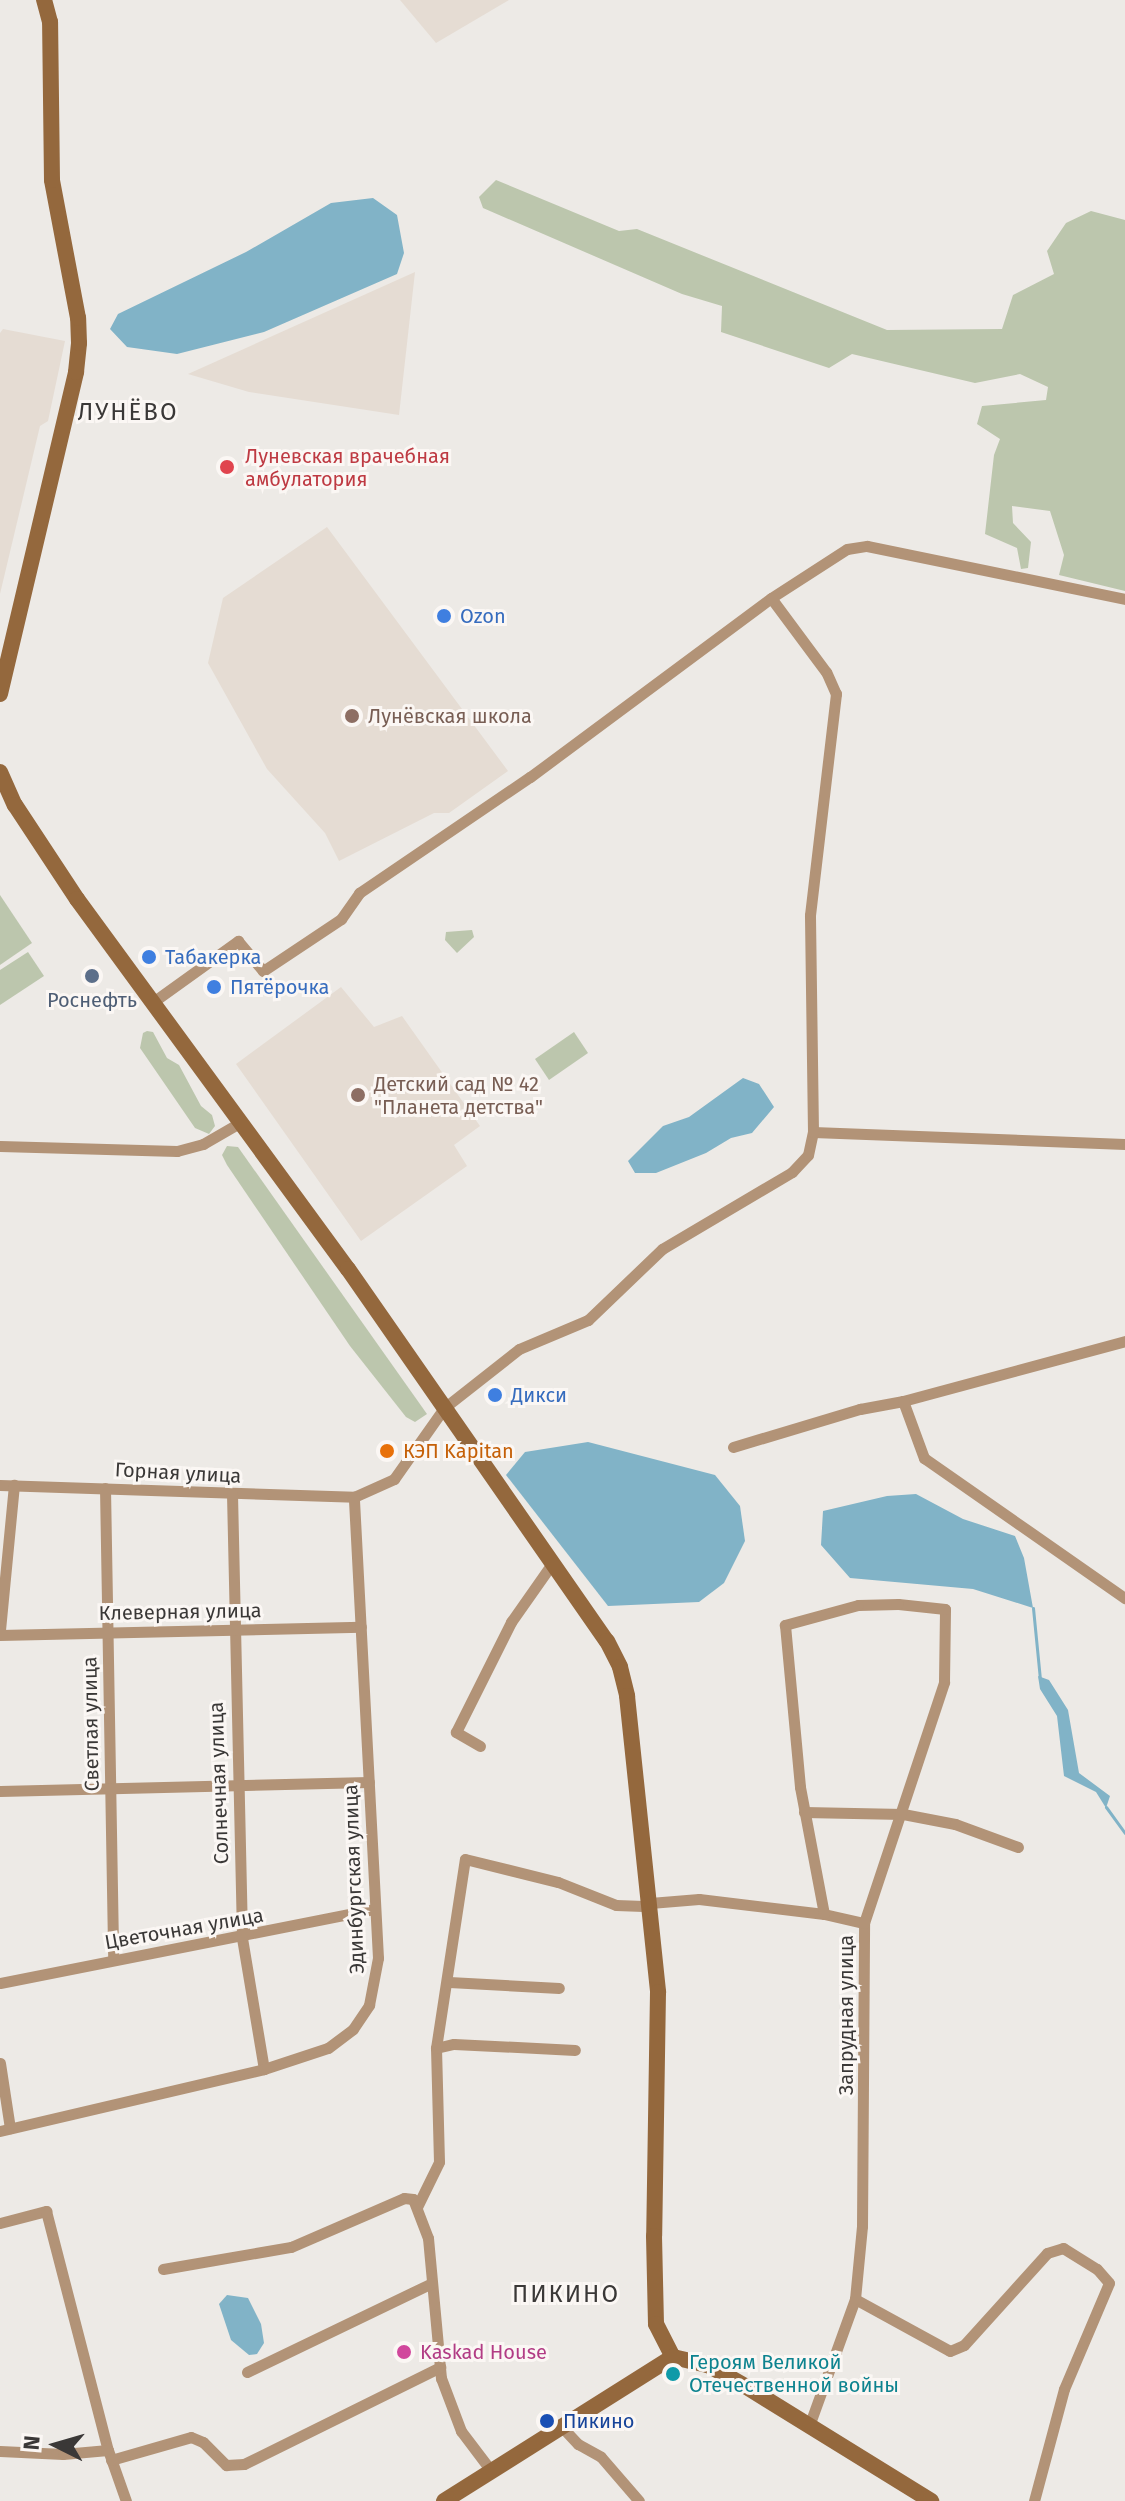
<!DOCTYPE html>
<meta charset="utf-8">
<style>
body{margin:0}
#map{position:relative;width:1125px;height:2501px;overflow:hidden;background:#edeae6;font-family:"Fira Sans",sans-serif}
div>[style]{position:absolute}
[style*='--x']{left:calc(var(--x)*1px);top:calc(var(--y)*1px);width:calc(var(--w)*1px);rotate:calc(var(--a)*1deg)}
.built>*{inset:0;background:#e5dcd3}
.green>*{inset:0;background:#bcc6ad}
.water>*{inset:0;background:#81b3c7}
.stream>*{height:3px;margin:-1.5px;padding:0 1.5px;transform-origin:1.5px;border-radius:1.5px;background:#81b3c7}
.street>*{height:11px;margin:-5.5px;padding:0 5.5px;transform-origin:5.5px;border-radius:5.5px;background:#b29377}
.secondary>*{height:16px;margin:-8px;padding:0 8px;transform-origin:8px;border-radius:8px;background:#94683d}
.dots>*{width:22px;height:22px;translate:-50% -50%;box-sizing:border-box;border:4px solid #fbf7f4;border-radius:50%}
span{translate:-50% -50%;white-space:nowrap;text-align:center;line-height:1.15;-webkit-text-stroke:6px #fbf7f4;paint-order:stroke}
.health-label{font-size:20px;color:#be3a42}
.left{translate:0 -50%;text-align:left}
.shop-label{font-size:20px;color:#366cbe}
.education-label{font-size:20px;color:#785e54}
.service-label{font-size:20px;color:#4e5e75}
.food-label{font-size:20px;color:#c56008}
.street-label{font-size:20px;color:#3a3837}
.hotel-label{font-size:20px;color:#b23c85}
.culture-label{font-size:20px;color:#0d838f}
.transit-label{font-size:20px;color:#164399}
.quarter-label{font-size:24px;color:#3a3837;letter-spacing:2px}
.north{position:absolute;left:16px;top:2405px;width:80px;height:80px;-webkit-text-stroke:6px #fbf7f4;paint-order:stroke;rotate:275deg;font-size:22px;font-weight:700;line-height:32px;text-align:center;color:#3a3837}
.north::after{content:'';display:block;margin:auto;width:28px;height:36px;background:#3a3837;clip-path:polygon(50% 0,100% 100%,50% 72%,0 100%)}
</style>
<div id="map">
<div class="built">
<i style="clip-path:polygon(400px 0,509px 0,436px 43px)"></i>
<i style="clip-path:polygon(415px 272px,399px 415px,249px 392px,188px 374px)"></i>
<i style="clip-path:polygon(3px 329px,65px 341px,48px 421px,40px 426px,0 594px,0 333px)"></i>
<i style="clip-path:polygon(327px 527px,508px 771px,449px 813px,434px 813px,339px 861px,325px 833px,267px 769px,208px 663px,223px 598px)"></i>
<i style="clip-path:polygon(341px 987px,374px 1027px,402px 1016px,480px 1126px,454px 1145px,467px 1166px,361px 1241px,236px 1064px)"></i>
</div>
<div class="green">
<i style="clip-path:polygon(496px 180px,619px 231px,637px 229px,887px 330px,1002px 329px,1013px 295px,1054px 274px,1047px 251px,1066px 223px,1091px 211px,1125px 220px,1125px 591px,1059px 575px,1064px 555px,1050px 511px,1012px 506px,1013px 523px,1031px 542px,1028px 568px,1021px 569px,1017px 548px,985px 534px,994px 455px,1000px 439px,977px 424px,982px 406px,1046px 400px,1048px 387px,1020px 374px,975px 383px,852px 354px,829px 368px,721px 332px,722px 306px,682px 294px,483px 208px,479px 197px)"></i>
<i style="clip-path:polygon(0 895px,32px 943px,0 965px)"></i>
<i style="clip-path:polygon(472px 930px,474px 937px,457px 953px,445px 940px,446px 932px)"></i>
<i style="clip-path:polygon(28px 952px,44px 976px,0 1005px,0 970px)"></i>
<i style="clip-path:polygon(147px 1031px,153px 1032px,167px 1058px,179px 1065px,201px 1106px,212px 1115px,215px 1126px,209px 1134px,195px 1128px,140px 1048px,143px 1033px)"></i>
<i style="clip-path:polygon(574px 1032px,588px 1053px,549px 1080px,535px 1059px)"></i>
<i style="clip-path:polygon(227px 1146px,238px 1147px,427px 1414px,415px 1422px,406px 1417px,350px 1346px,227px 1165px,222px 1155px)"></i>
</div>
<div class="water">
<i style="clip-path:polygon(373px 198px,397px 215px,404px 253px,397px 274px,264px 332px,177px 354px,127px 347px,110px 329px,118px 314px,246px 252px,331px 203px)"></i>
<i style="clip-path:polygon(743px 1078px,759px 1084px,774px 1107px,752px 1133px,731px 1138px,706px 1153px,656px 1173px,635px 1173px,628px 1161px,663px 1126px,689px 1117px)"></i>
<i style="clip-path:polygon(588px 1442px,715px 1475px,740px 1506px,745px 1541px,724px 1583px,699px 1602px,608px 1606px,506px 1475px,525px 1452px)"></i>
<i style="clip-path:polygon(916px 1494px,963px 1519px,1015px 1536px,1024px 1558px,1033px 1608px,973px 1589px,850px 1578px,821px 1545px,823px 1511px,887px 1496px)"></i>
<i style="clip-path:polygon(1038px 1676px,1049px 1680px,1068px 1710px,1079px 1773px,1110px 1796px,1106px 1808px,1096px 1792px,1064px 1776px,1057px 1716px,1040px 1689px)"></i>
<i style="clip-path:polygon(227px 2295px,248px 2298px,261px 2324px,264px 2343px,257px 2354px,249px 2355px,231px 2340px,219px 2304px)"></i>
</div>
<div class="stream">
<i style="--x:1033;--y:1608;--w:71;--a:84.4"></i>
<i style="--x:1106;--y:1807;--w:32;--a:54"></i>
</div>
<div class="street">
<i style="--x:153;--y:1002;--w:105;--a:-35.7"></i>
<i style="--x:238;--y:941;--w:39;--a:50"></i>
<i style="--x:263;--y:971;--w:94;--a:-33.7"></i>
<i style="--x:341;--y:919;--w:32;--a:-55"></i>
<i style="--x:359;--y:893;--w:207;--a:-34.2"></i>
<i style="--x:530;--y:777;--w:300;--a:-36.6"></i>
<i style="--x:771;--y:598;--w:90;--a:-32.8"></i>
<i style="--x:847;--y:549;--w:20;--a:-9"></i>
<i style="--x:867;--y:546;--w:263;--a:11.6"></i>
<i style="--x:813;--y:1132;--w:312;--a:2.2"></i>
<i style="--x:0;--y:1146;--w:177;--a:1.6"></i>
<i style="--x:177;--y:1151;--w:27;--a:-15"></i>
<i style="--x:203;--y:1144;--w:44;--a:-30.1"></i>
<i style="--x:903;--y:1401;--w:230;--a:-15.1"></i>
<i style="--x:733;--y:1447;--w:133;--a:-16.7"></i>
<i style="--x:860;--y:1409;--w:44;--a:-10.5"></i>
<i style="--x:903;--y:1401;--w:61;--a:69.8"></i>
<i style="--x:924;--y:1458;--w:245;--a:34.9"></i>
<i style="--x:0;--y:1485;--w:354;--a:1.9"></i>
<i style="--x:354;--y:1497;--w:44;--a:-24.2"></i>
<i style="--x:394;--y:1479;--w:87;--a:-54.8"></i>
<i style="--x:444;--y:1408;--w:95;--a:-38.2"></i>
<i style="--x:519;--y:1349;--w:75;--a:-22.8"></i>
<i style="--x:588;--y:1320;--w:103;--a:-43.8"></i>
<i style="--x:662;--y:1249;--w:151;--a:-30.6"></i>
<i style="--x:792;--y:1172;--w:23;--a:-47"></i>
<i style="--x:808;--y:1155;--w:24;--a:-78"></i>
<i style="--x:813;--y:1132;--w:217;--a:-90.8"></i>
<i style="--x:810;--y:915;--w:223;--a:-83.3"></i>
<i style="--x:836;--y:694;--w:24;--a:-114"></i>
<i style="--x:826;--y:672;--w:92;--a:-126.6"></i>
<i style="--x:105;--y:1488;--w:472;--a:89"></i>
<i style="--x:232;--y:1494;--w:444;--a:88.7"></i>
<i style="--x:242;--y:1938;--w:133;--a:80.5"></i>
<i style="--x:0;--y:1630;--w:146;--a:-84.5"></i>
<i style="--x:0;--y:1635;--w:361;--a:-1.3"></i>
<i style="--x:480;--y:1746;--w:28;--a:-150"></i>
<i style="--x:456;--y:1732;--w:123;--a:-63.4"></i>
<i style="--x:511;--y:1622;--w:70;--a:-54.9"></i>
<i style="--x:0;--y:1791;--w:369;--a:-1.4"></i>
<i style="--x:804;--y:1812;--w:99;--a:1.2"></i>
<i style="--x:903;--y:1814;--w:53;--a:10.9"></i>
<i style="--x:955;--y:1824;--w:67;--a:20.1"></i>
<i style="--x:650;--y:1903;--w:49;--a:-4.7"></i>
<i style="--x:699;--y:1899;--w:126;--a:6.8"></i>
<i style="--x:824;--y:1914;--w:41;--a:12.7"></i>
<i style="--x:449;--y:1982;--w:110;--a:3.1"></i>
<i style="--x:0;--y:1983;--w:382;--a:-11.2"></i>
<i style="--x:436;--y:2048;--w:18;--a:-13"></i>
<i style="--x:454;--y:2044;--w:121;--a:2.8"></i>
<i style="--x:0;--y:2063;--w:66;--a:81.3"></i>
<i style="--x:0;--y:2131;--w:271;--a:-13.2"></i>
<i style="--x:264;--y:2069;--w:67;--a:-18.2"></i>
<i style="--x:328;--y:2048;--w:31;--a:-37"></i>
<i style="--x:353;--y:2029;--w:29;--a:-56"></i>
<i style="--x:369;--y:2005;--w:48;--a:-79.2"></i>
<i style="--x:378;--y:1958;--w:462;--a:-93"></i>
<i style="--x:417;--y:2207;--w:50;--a:-63.9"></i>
<i style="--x:439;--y:2162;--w:114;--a:-91.5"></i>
<i style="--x:436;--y:2048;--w:191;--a:-81.3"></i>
<i style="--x:465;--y:1859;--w:96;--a:13.9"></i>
<i style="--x:558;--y:1882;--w:62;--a:21.6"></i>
<i style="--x:616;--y:1905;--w:34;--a:2"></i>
<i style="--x:0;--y:2223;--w:48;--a:-14.6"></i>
<i style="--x:46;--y:2211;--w:247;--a:75.5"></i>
<i style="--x:108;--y:2450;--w:54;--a:70.6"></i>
<i style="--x:163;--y:2269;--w:130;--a:-9.8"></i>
<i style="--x:291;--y:2247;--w:123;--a:-23.4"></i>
<i style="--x:404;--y:2198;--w:9;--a:6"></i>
<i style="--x:413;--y:2199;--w:42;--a:69"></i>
<i style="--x:428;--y:2238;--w:141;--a:84.7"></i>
<i style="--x:441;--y:2378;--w:57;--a:69.3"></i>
<i style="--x:461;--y:2431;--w:51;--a:52.9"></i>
<i style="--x:855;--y:2299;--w:108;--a:28.7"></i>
<i style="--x:950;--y:2351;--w:15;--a:-23"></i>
<i style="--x:964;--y:2345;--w:124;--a:-47.9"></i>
<i style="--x:1047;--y:2253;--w:17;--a:-17"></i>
<i style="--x:1063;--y:2248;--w:40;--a:32"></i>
<i style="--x:1097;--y:2269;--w:18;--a:49"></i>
<i style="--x:1109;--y:2283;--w:115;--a:113"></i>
<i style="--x:1064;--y:2389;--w:116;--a:105"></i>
<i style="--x:247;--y:2372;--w:205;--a:-25.7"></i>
<i style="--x:561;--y:2426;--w:25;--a:47"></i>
<i style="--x:578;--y:2444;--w:26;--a:29"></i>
<i style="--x:601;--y:2457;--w:58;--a:49.2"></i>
<i style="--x:809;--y:2426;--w:135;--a:-70.1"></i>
<i style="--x:855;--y:2299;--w:73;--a:-84.5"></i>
<i style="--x:862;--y:2226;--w:303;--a:-89.6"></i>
<i style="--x:864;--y:1923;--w:254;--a:-71.6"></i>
<i style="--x:944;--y:1682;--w:73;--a:-89.2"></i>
<i style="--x:945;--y:1609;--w:47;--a:-173.9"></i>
<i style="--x:898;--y:1604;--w:40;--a:178.6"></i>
<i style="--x:858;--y:1605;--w:76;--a:164.7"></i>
<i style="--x:785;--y:1625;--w:163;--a:84.7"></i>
<i style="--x:800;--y:1787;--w:129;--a:79.3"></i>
<i style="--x:0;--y:2451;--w:63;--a:2.7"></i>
<i style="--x:63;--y:2454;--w:45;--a:-5.1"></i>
<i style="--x:111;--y:2460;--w:83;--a:-16"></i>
<i style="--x:191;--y:2437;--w:13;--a:23"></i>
<i style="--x:203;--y:2442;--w:33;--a:45"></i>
<i style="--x:226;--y:2465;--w:18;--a:-3"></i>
<i style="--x:244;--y:2464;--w:219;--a:-26.3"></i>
</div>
<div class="secondary">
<i style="--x:0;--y:694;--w:331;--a:-76.7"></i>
<i style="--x:76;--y:372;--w:29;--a:-84"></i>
<i style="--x:79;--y:343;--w:25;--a:-92"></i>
<i style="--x:78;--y:318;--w:140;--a:-100.7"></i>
<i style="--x:52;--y:180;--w:158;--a:-90.7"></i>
<i style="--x:50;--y:22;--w:23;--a:-105"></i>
<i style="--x:0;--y:772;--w:36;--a:66"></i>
<i style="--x:15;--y:805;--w:113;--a:56.6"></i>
<i style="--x:77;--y:899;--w:459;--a:53.8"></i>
<i style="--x:348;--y:1269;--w:453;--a:55.2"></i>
<i style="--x:607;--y:1641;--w:29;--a:63"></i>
<i style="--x:620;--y:1667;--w:30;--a:76"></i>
<i style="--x:627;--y:1696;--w:298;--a:84"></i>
<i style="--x:658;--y:1992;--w:244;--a:90.9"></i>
<i style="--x:654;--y:2236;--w:88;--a:88.7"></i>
<i style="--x:656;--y:2324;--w:37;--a:63"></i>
<i style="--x:673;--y:2357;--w:36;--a:13"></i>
<i style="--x:708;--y:2365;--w:43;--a:29.6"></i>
<i style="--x:745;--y:2386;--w:219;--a:31.7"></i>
<i style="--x:444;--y:2501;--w:271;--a:-32.2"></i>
</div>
<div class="dots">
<i style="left:227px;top:467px;background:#e0444e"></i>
<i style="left:444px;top:616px;background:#3f7fe0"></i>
<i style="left:352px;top:716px;background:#8d6e63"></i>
<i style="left:149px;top:957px;background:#3f7fe0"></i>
<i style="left:92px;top:976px;background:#5c6f8a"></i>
<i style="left:214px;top:987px;background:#3f7fe0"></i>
<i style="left:358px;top:1095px;background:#8d6e63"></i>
<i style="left:495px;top:1395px;background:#3f7fe0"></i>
<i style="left:387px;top:1451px;background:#e8710a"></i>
<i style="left:404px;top:2352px;background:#d1479c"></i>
<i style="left:673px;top:2374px;background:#0f9aa8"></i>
<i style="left:547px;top:2421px;background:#1a4fb4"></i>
</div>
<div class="health-label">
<span class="left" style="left:245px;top:468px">Луневская врачебная<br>амбулатория</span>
</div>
<div class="shop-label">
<span class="left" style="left:460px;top:616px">Ozon</span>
<span class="left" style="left:165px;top:957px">Табакерка</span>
<span class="left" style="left:230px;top:987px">Пятёрочка</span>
<span class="left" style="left:511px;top:1395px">Дикси</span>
</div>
<div class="education-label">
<span class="left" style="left:368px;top:716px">Лунёвская школа</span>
<span class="left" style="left:374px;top:1096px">Детский сад № 42<br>"Планета детства"</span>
</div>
<div class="service-label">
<span style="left:92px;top:1000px">Роснефть</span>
</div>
<div class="food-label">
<span class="left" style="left:403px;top:1451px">КЭП Kapitan</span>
</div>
<div class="street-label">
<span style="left:178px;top:1473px;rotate:3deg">Горная улица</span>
<span style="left:180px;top:1612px;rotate:-1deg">Клеверная улица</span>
<span style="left:91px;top:1724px;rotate:-91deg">Светлая улица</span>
<span style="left:219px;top:1783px;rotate:-92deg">Солнечная улица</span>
<span style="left:354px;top:1879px;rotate:-92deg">Эдинбургская улица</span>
<span style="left:184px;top:1929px;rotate:-10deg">Цветочная улица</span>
<span style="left:846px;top:2015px;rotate:-90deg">Запрудная улица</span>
</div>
<div class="hotel-label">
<span class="left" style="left:420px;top:2352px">Kaskad House</span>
</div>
<div class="culture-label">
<span class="left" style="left:689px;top:2374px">Героям Великой<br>Отечественной войны</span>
</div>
<div class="transit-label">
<span class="left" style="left:563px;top:2421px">Пикино</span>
</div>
<div class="quarter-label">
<span style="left:128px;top:413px">ЛУНЁВО</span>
<span style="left:566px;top:2295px">ПИКИНО</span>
</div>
<div class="north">N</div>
</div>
